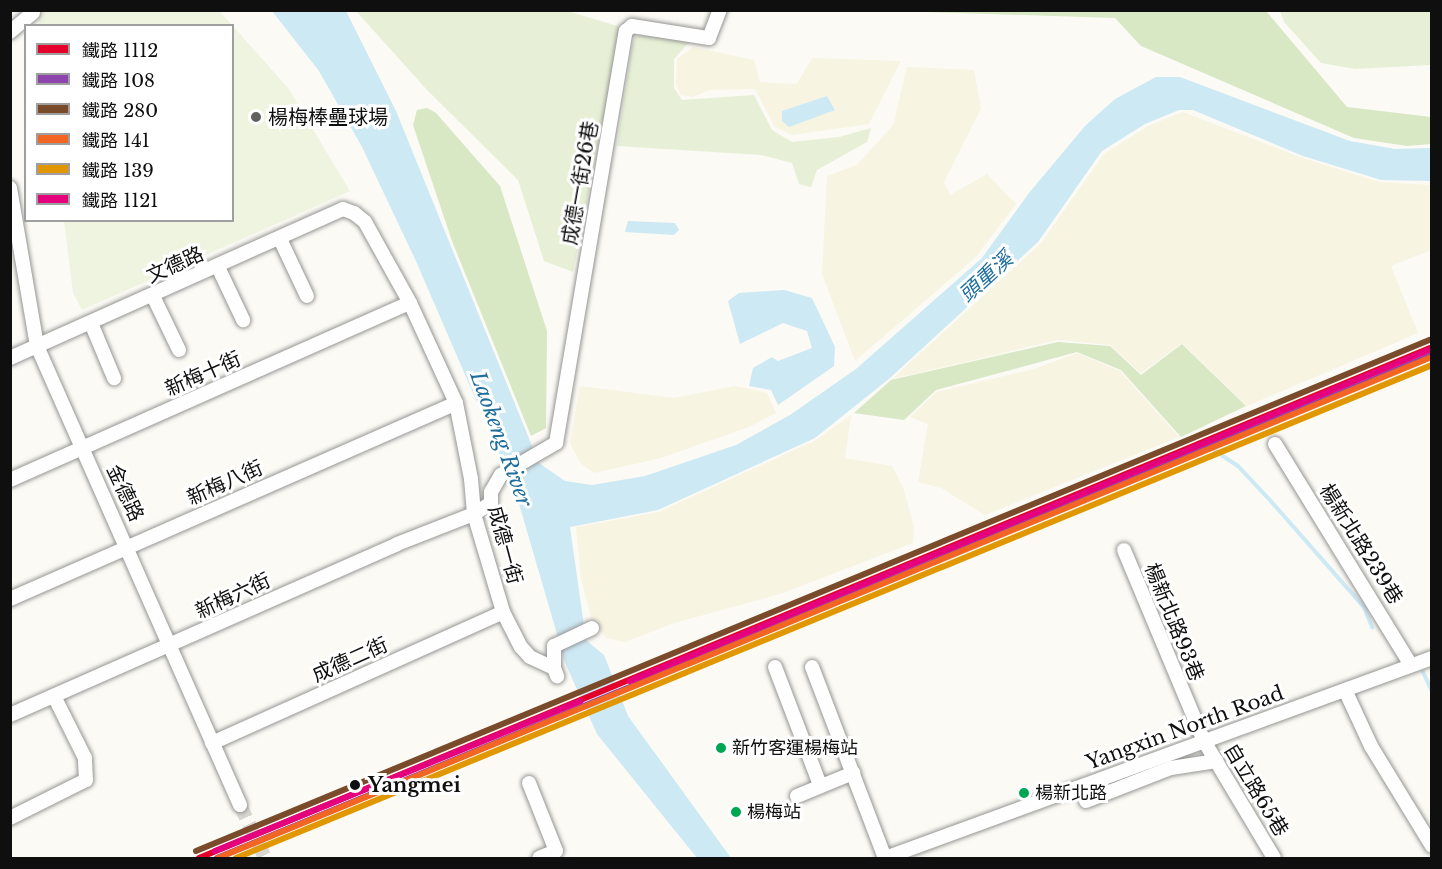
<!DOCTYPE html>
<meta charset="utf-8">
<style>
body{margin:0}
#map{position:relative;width:1442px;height:869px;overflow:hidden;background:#fbfaf5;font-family:"Libre Baskerville","Noto Sans TC",serif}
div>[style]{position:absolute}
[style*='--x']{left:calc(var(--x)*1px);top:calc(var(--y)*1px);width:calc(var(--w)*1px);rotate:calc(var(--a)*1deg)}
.farmland>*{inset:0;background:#f7f4e2}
.green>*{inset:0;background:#e7f0d6}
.forest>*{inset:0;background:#d8e7c4}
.pitch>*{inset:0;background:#eff4e0}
.water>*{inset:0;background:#cde9f4}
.stream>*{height:4px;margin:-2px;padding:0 2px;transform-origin:2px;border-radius:2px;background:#cde9f4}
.minor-tunnel>*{height:14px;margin-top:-7px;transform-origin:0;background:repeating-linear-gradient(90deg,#d8d7d2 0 14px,transparent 0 21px)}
.roads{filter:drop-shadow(0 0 2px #959593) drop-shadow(0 0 2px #959593)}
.minor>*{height:14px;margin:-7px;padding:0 7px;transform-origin:7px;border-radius:7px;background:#fefefe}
.rail-1>*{height:6px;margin:-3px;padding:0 3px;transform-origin:3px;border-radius:3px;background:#e4002b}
.rail-2>*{height:6px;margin:-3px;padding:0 3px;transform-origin:3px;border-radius:3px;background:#8e44ad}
.rail-3>*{height:6px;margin:-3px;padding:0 3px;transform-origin:3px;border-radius:3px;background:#7a4b2a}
.rail-4>*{height:6px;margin:-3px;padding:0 3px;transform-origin:3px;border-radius:3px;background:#f26522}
.rail-5>*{height:6px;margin:-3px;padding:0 3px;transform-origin:3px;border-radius:3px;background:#e09702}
.rail-6>*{height:6px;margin:-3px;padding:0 3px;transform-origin:3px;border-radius:3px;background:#e5007d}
.dots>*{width:16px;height:16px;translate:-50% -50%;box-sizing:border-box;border:3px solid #fff;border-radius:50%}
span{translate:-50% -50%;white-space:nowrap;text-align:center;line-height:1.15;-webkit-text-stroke:6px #fff;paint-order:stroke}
.bus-label{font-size:18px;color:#0f0f0f}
.left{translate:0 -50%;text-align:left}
.poi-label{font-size:20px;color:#0f0f0f}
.street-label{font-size:20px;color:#0f0f0f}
.stop-label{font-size:20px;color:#0f0f0f;font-weight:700}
.water-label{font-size:21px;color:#1d6d9d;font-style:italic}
.frame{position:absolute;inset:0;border:12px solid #0f0f0f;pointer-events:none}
.legend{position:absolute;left:24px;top:24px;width:210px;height:198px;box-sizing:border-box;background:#fff;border:2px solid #9f9f9f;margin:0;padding:8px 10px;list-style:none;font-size:18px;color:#0f0f0f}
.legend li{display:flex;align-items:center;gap:12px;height:30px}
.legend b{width:30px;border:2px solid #9f9f9f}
</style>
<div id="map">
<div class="farmland">
<i style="clip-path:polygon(693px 47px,754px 60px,760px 82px,772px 83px,797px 84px,812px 58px,901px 61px,869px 124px,792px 135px,775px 127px,755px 89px,710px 90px,693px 97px,681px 95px,676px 84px,677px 59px)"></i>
<i style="clip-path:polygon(907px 67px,974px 70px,981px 109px,944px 182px,950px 195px,987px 174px,1016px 204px,975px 258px,855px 361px,822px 274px,827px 176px,857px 165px,893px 125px)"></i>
<i style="clip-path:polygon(1183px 112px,1300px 157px,1379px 182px,1430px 185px,1431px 250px,1391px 266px,1418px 333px,1247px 406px,1182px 343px,1141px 373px,1110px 345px,1058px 340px,892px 379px,1041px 243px,1104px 154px,1148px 126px)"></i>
<i style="clip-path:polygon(1077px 353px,1120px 371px,1179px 437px,985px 515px,941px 488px,918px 482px,928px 424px,910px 417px,937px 392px,1034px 369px)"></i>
<i style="clip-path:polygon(580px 386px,674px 398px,735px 386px,767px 393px,776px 413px,749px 427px,661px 458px,594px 473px,580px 463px,570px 443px)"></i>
<i style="clip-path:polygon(851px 415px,845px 458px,892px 466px,903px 487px,914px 527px,913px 543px,780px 594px,674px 623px,625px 642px,606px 638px,592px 621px,581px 579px,576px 527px,659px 512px,816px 440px)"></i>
</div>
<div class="green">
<i style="clip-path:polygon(356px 11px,567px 11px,621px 27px,573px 272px,544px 261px,518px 180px,428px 91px)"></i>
<i style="clip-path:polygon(1280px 11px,1431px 11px,1431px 65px,1355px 69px,1321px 63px,1284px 22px)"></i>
<i style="clip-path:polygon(641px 35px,690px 41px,674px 59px,674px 88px,682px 100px,754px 95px,772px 130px,792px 142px,839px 137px,871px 128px,867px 142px,817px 170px,811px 187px,799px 184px,792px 163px,761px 155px,617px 146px,632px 46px,635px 37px)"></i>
</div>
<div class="forest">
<i style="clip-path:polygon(897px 11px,1266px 11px,1347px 107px,1431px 117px,1431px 144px,1407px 146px,1354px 138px,1141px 46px,1115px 18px)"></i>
<i style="clip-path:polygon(427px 108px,436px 113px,500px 186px,547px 331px,546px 428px,531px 436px,452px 241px,413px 125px,417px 110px)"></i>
<i style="clip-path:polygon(1058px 342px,1110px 346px,1141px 375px,1182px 344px,1246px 406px,1181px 437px,1121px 370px,1077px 352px,936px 390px,904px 420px,854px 413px,891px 380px)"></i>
</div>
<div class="pitch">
<i style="clip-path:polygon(37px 11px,219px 11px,232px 25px,39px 25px)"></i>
<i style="clip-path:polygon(233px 26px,288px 88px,350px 191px,82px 310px,73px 293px,64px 221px,232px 220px)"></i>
</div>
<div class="water">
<i style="clip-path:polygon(272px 11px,346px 11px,396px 111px,539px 463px,565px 481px,592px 485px,645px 476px,736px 445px,790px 415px,856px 369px,982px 258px,1029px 193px,1085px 126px,1115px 99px,1156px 77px,1180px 77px,1350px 141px,1395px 149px,1431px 148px,1431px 181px,1381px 180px,1303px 156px,1193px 110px,1179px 110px,1145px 124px,1102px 151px,1038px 242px,890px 378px,815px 438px,658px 510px,570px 527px,586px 640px,604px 655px,628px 716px,731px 858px,697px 858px,597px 734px,566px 665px,515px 490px,415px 259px,362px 147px,319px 71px)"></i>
<i style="clip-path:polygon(827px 96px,835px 110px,789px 127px,782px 121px,782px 111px)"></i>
<i style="clip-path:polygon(628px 221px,675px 223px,679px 230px,674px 235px,625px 232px)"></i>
<i style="clip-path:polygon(784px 290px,812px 298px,835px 347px,834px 366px,778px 405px,771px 390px,749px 386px,753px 368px,772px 357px,778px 361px,812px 348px,807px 331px,783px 323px,740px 344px,728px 301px,739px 293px)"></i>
</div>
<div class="stream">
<i style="--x:1215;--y:451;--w:27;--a:33"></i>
<i style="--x:1238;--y:466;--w:45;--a:46.8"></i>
<i style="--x:1269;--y:499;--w:144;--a:48.7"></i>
<i style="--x:1364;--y:607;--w:22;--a:68"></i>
<i style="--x:1423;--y:672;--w:21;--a:65"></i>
</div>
<div class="minor-tunnel">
<i style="--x:240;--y:805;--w:59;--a:64.7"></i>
</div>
<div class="roads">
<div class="minor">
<i style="--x:10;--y:32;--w:30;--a:-40"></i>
<i style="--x:10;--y:188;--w:160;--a:80.3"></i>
<i style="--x:37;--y:346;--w:502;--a:66.14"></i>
<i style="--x:280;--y:239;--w:63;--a:64.7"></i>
<i style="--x:218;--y:267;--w:59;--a:64.7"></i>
<i style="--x:153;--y:296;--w:60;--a:64.3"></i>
<i style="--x:91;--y:323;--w:60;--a:67.3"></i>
<i style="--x:10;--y:358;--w:365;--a:-24.1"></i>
<i style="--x:343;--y:209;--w:12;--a:20"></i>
<i style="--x:354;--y:213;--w:14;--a:39"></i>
<i style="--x:365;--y:222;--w:93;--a:60.9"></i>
<i style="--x:410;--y:303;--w:110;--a:65.3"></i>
<i style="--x:456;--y:403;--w:77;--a:78.8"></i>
<i style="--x:471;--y:479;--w:35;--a:85"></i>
<i style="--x:474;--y:514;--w:102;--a:73.5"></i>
<i style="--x:503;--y:612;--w:39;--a:63"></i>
<i style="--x:521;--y:647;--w:13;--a:48"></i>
<i style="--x:530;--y:657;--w:26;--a:25"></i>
<i style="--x:554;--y:668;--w:9;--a:69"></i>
<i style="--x:1275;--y:444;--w:259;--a:58.4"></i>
<i style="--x:10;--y:480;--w:437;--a:-23.9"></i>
<i style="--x:1124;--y:550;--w:207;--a:67.3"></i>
<i style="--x:1204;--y:741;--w:136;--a:59.1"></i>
<i style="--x:10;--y:599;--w:487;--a:-23.7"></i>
<i style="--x:775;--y:667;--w:126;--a:69.1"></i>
<i style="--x:812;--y:667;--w:204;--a:69.1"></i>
<i style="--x:554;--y:668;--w:22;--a:-90"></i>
<i style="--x:554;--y:646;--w:42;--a:-25.3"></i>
<i style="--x:1345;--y:690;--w:62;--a:65.1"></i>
<i style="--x:1371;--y:746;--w:117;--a:58.6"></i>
<i style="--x:10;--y:715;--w:423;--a:-23.8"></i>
<i style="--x:397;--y:544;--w:83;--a:-21.3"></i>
<i style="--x:474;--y:514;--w:20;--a:-33"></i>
<i style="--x:491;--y:503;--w:11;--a:-90"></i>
<i style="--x:491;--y:492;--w:20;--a:-60"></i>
<i style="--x:501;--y:475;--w:64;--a:-30.2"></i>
<i style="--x:556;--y:443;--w:418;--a:-80.4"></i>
<i style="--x:626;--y:31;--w:8;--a:-40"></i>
<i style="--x:632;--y:26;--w:78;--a:8.9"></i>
<i style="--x:709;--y:38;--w:30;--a:-69"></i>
<i style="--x:212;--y:743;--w:319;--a:-24.2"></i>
<i style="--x:529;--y:783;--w:73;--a:68.3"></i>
<i style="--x:556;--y:851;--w:18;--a:158"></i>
<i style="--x:797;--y:796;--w:61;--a:-22.3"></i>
<i style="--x:1086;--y:801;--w:91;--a:-21.2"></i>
<i style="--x:1171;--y:768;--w:46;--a:-8.8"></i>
<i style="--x:10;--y:818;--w:85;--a:-26.6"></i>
<i style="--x:86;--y:780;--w:22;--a:-93"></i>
<i style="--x:85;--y:758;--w:69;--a:-116.6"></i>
<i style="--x:885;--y:858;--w:582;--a:-20.08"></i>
</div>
</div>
<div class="rail-1">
<i style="--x:199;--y:858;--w:1335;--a:-22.51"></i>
</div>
<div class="rail-2">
<i style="--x:217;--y:858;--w:1315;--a:-22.49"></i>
</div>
<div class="rail-3">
<i style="--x:196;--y:851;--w:1335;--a:-22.51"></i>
</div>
<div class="rail-4">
<i style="--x:218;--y:858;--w:1313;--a:-22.43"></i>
</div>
<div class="rail-5">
<i style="--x:236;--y:858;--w:1294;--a:-22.4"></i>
</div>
<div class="rail-6">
<i style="--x:630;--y:681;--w:865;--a:-22.5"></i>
<i style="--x:215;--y:851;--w:395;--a:-22.3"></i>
</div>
<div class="dots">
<i style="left:256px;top:117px;background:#626160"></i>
<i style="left:721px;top:748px;background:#00a651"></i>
<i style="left:355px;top:785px;background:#0f0f0f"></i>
<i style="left:1024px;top:793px;background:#00a651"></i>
<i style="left:736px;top:812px;background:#00a651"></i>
</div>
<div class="bus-label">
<span class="left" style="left:732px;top:748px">新竹客運楊梅站</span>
<span class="left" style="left:1035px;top:793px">楊新北路</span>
<span class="left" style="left:747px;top:812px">楊梅站</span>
</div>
<div class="poi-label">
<span class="left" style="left:268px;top:117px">楊梅棒壘球場</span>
</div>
<div class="street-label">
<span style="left:580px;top:183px;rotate:-80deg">成德一街26巷</span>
<span style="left:175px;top:265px;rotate:-24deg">文德路</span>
<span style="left:203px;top:374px;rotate:-24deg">新梅十街</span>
<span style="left:225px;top:483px;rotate:-24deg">新梅八街</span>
<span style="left:125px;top:493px;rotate:65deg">金德路</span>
<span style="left:1361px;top:544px;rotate:58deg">楊新北路239巷</span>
<span style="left:505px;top:545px;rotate:75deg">成德一街</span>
<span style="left:233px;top:596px;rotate:-25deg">新梅六街</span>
<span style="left:1174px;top:622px;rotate:68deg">楊新北路93巷</span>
<span style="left:350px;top:660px;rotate:-24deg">成德二街</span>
<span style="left:1185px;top:728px;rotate:-20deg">Yangxin North Road</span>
<span style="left:1256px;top:790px;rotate:59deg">自立路65巷</span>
</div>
<div class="stop-label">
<span class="left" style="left:368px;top:785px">Yangmei</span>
</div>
<div class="water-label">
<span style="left:986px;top:277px;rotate:-42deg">頭重溪</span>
<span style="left:501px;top:439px;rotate:70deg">Laokeng River</span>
</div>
<div class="frame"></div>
<ul class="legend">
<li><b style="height:8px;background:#e4002b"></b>鐵路 1112</li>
<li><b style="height:8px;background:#8e44ad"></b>鐵路 108</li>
<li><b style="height:8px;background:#7a4b2a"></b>鐵路 280</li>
<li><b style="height:8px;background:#f26522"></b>鐵路 141</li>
<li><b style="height:8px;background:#e09702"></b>鐵路 139</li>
<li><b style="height:8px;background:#e5007d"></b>鐵路 1121</li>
</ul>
</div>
